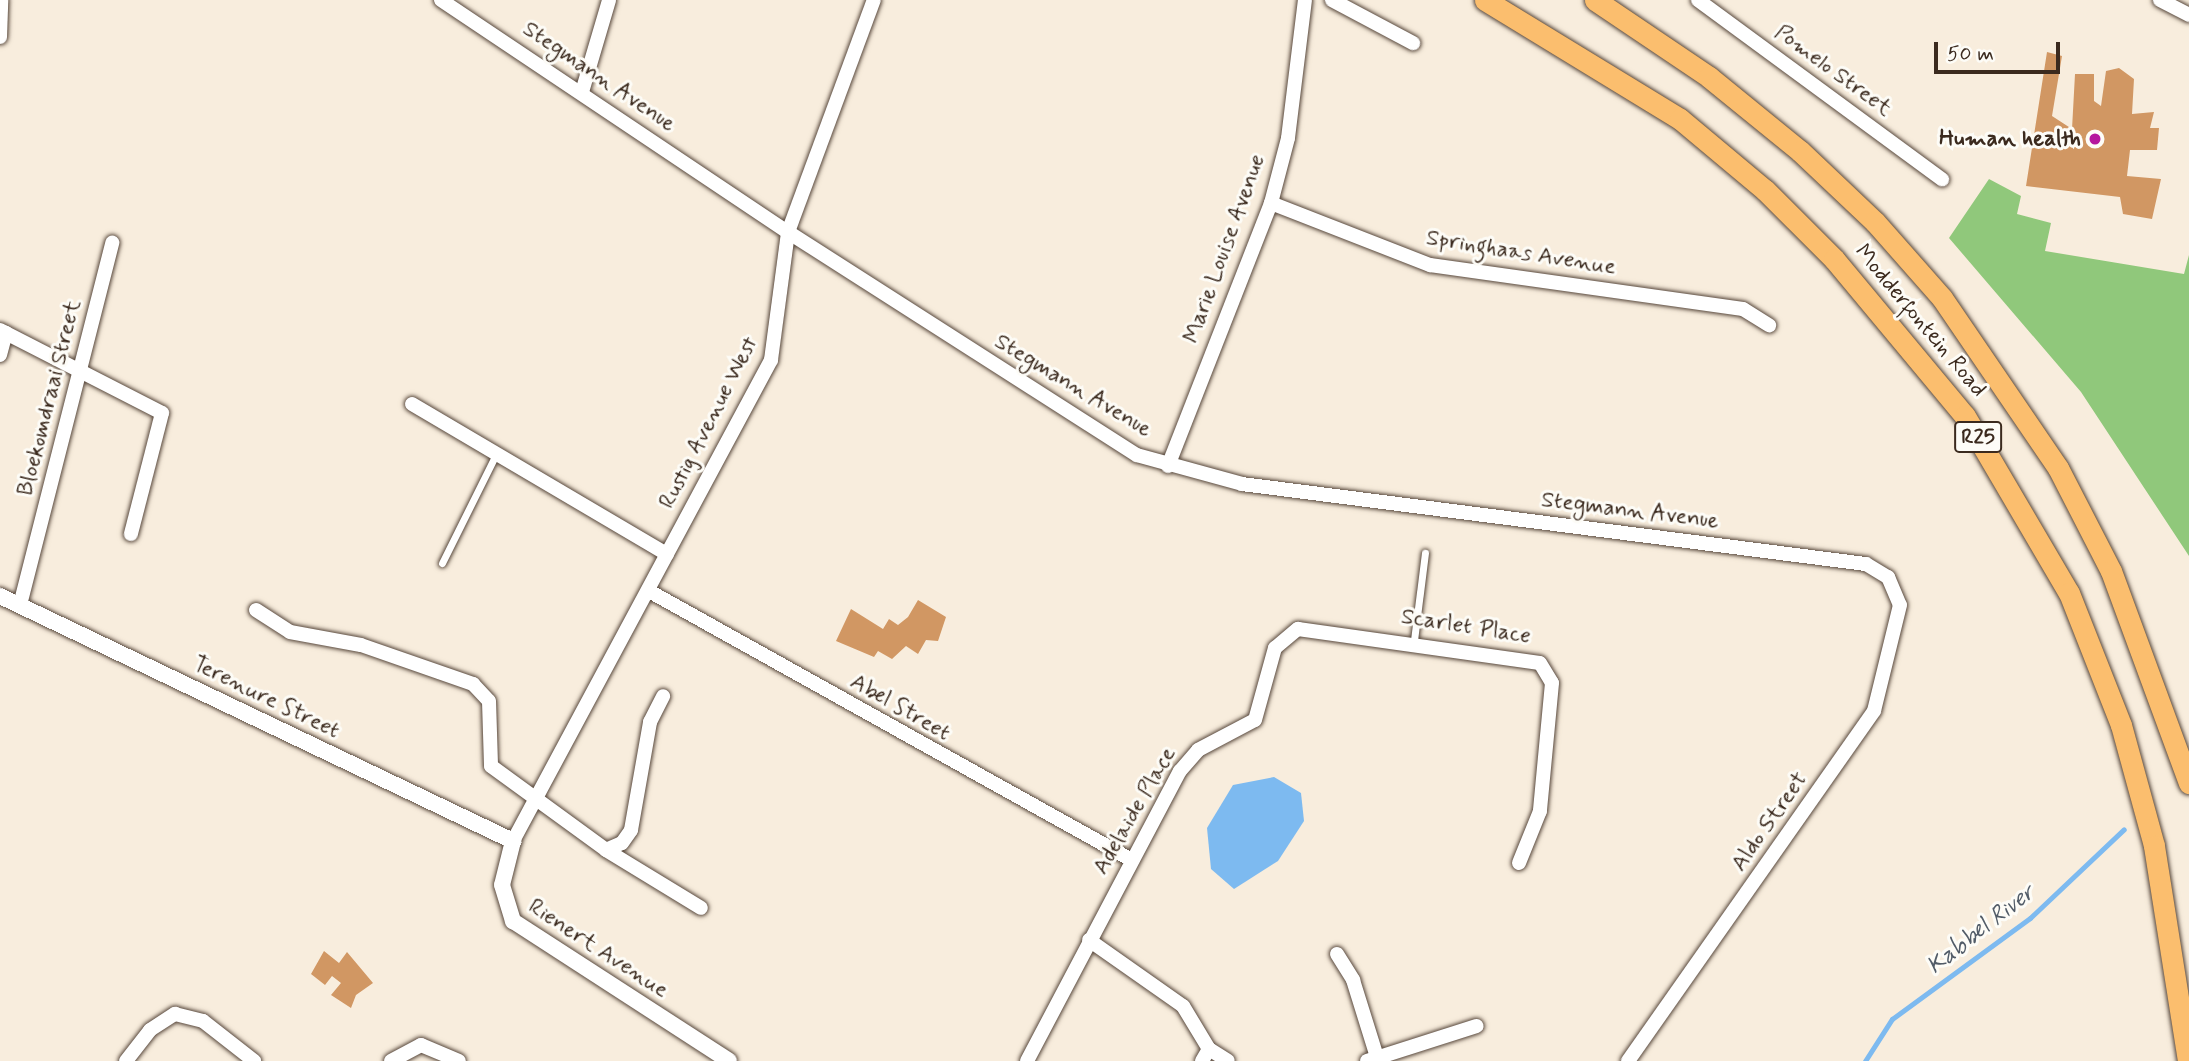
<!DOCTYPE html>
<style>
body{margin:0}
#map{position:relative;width:2189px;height:1061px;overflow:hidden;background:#f8eddd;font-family:Mynerve,sans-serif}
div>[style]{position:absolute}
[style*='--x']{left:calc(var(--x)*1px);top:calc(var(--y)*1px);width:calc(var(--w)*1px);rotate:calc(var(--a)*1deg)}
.green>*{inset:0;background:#90c87b}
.water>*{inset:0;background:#7dbaf0}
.stream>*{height:5px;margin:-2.5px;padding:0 2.5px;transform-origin:2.5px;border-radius:2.5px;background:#7dbaf0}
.building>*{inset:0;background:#d19763}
.roads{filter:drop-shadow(0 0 2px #57473b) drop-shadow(0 0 2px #57473b)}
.service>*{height:7px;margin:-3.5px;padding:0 3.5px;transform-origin:3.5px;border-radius:3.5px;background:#fff}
.minor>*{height:14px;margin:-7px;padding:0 7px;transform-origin:7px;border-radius:7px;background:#fff}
.tertiary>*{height:16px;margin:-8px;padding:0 8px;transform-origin:8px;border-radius:8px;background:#fff}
.primary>*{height:21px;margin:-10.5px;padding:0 10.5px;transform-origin:10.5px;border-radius:10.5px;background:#fbbe6e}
.dots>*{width:19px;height:19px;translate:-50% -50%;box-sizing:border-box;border:4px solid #fdfcf7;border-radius:50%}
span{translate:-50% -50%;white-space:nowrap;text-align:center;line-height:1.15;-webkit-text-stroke:6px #fdfcf7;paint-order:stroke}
.shield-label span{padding:2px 5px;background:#fdfcf7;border:2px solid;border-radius:5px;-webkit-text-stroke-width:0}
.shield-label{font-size:21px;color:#3b2a1e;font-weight:700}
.street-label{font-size:23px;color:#3b2a1e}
.poi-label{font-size:23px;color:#3b2a1e;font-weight:700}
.right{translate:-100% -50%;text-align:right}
.water-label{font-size:24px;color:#525c68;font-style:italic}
.scale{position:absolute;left:1934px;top:42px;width:126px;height:32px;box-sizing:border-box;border:4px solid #3b2a1e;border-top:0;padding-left:9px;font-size:21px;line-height:24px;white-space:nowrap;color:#3b2a1e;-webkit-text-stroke:5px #fdfcf7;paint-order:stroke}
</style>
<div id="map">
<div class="green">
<i style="clip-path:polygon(1989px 179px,2021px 196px,2017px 214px,2051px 223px,2045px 251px,2184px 274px,2189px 255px,2189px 556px,2081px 392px,1949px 238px)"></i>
</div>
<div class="water">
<i style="clip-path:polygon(1274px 777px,1301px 793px,1304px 821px,1278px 861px,1234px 889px,1211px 869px,1207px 828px,1233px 785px)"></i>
</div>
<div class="stream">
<i style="--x:1865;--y:1061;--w:50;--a:-57.3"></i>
<i style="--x:1892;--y:1019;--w:171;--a:-36.2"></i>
<i style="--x:2030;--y:918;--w:129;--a:-43.4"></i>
</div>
<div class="building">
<i style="clip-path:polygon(2047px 52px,2062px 56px,2052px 116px,2072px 129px,2075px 74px,2094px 74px,2094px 101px,2101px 106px,2106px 71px,2119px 68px,2134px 79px,2132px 114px,2154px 112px,2150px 128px,2159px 128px,2157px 150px,2130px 150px,2127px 176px,2161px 179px,2152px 219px,2123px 214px,2120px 197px,2026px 186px)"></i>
<i style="clip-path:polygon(918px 600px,946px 617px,938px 641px,926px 640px,918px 654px,906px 646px,892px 659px,878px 651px,874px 657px,836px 641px,851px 609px,883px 629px,889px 619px,898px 625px,908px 617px)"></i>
<i style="clip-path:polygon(324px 951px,339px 963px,347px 952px,373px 983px,356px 995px,351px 1008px,331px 995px,341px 983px,332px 976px,325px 985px,311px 974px)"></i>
</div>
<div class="roads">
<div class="service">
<i style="--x:442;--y:563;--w:122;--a:-63.6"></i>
<i style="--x:1414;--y:640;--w:88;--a:-82.8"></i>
</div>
<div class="minor">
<i style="--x:441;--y:0;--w:417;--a:33.8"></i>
<i style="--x:788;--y:232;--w:414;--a:32.6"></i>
<i style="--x:1137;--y:455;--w:109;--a:15.4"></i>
<i style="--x:1242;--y:484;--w:629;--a:7.31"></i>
<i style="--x:1866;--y:564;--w:26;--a:31"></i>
<i style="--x:1888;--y:577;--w:30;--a:67"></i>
<i style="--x:1900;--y:605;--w:109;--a:103.8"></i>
<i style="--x:1874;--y:711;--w:428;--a:125.1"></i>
<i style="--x:1332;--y:0;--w:92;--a:28"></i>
<i style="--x:1698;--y:0;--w:303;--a:36.3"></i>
<i style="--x:2160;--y:0;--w:33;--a:27"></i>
<i style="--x:0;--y:37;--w:37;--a:-88"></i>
<i style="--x:582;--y:92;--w:96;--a:-73.6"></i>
<i style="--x:1271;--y:203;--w:171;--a:21.3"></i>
<i style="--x:1430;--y:265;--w:316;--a:8"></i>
<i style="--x:1743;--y:309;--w:31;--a:32"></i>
<i style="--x:0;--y:330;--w:182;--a:27.1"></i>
<i style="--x:162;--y:413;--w:125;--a:104.4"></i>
<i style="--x:0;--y:355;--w:23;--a:-75"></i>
<i style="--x:412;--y:404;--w:296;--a:30.5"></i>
<i style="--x:1168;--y:466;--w:282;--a:-68.6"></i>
<i style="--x:1271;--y:203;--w:67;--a:-75.3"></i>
<i style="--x:1288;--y:138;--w:139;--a:-83"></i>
<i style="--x:649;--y:591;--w:551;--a:29.13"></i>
<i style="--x:20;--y:605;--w:374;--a:-75.7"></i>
<i style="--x:256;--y:610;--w:40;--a:32.9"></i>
<i style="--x:290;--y:632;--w:72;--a:10.4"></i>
<i style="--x:361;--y:645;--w:119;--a:19.2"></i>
<i style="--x:473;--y:684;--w:23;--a:47"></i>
<i style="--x:489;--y:701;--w:65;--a:88.2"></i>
<i style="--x:491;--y:766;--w:142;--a:36.1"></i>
<i style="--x:606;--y:850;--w:17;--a:-24"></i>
<i style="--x:622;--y:843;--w:16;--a:-55"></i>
<i style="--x:631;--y:830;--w:110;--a:-80"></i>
<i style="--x:650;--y:722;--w:29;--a:-63"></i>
<i style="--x:513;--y:841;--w:546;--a:-61.79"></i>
<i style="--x:771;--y:360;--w:129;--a:-82.4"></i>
<i style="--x:788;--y:232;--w:247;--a:-69.7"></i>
<i style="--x:606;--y:850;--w:111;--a:31.4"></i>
<i style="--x:1089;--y:940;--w:115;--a:35.1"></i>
<i style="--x:1183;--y:1006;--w:50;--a:58.8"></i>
<i style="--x:1209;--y:1049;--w:14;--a:120"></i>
<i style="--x:1337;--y:954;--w:31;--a:58"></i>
<i style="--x:1353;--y:980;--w:81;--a:72.7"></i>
<i style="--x:1209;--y:1049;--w:22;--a:32"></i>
<i style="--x:126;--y:1061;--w:39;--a:-52"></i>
<i style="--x:150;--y:1030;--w:30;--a:-33"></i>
<i style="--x:175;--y:1014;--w:29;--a:14"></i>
<i style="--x:203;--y:1021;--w:65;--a:38.1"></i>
<i style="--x:391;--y:1061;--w:34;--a:-28"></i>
<i style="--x:421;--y:1045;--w:41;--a:22.8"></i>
<i style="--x:1027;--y:1061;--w:328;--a:-62.2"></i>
<i style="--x:1180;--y:771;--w:28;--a:-49"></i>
<i style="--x:1198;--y:750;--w:64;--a:-27.8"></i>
<i style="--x:1255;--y:720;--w:75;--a:-74.5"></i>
<i style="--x:1275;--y:648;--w:30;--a:-40"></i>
<i style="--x:1298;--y:629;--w:244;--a:8"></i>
<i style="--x:1540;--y:663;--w:23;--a:59"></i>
<i style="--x:1552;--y:683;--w:129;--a:95.4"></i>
<i style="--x:1540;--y:811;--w:56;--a:112"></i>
<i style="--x:1367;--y:1061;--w:115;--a:-17.7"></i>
</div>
<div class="tertiary">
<i style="--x:0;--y:596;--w:569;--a:25.53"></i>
<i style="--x:513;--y:841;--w:45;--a:104"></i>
<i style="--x:502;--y:885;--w:38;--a:73"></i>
<i style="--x:513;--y:921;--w:257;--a:32.9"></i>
</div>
<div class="primary">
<i style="--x:1485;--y:0;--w:228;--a:31.4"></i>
<i style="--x:1680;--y:119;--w:111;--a:39.9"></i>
<i style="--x:1765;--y:190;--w:98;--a:45"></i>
<i style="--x:1834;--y:259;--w:204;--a:50.2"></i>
<i style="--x:1965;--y:416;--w:205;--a:59.6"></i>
<i style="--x:2069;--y:593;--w:142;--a:68.5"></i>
<i style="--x:2121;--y:725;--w:125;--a:74.7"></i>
<i style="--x:2154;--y:846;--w:218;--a:81"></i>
<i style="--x:1595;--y:0;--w:138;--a:34"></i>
<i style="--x:1709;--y:77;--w:117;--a:39.1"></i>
<i style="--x:1800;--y:151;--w:103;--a:43.4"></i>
<i style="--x:1875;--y:222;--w:101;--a:48.6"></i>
<i style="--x:1942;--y:298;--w:206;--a:55.7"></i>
<i style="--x:2058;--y:468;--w:116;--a:62.8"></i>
<i style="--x:2111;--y:571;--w:226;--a:69.8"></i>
</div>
</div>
<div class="dots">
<i style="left:2095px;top:139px;background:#b5179e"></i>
</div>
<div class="shield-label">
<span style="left:1978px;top:437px">R25</span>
</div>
<div class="street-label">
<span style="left:1833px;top:71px;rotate:36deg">Pomelo Street</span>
<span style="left:599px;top:77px;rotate:34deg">Stegmann Avenue</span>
<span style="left:1225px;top:249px;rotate:-70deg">Marie Louise Avenue</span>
<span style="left:1521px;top:253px;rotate:9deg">Springhaas Avenue</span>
<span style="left:1920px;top:321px;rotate:50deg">Modderfontein Road</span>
<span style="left:1073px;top:386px;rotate:31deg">Stegmann Avenue</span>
<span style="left:50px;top:398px;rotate:-76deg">Bloekomdraai Street</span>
<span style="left:709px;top:423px;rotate:-63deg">Rustig Avenue West</span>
<span style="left:1630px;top:511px;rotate:7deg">Stegmann Avenue</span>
<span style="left:1466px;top:627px;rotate:9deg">Scarlet Place</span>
<span style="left:266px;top:698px;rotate:26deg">Terenure Street</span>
<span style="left:900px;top:708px;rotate:30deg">Abel Street</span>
<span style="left:1135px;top:811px;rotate:-60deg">Adelaide Place</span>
<span style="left:1770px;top:822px;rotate:-55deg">Aldo Street</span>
<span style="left:598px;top:949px;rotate:33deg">Rienert Avenue</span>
</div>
<div class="poi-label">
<span class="right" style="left:2081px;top:139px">Human health</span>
</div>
<div class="water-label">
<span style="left:1981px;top:930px;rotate:-38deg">Kabbel River</span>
</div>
<div class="scale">50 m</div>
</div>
